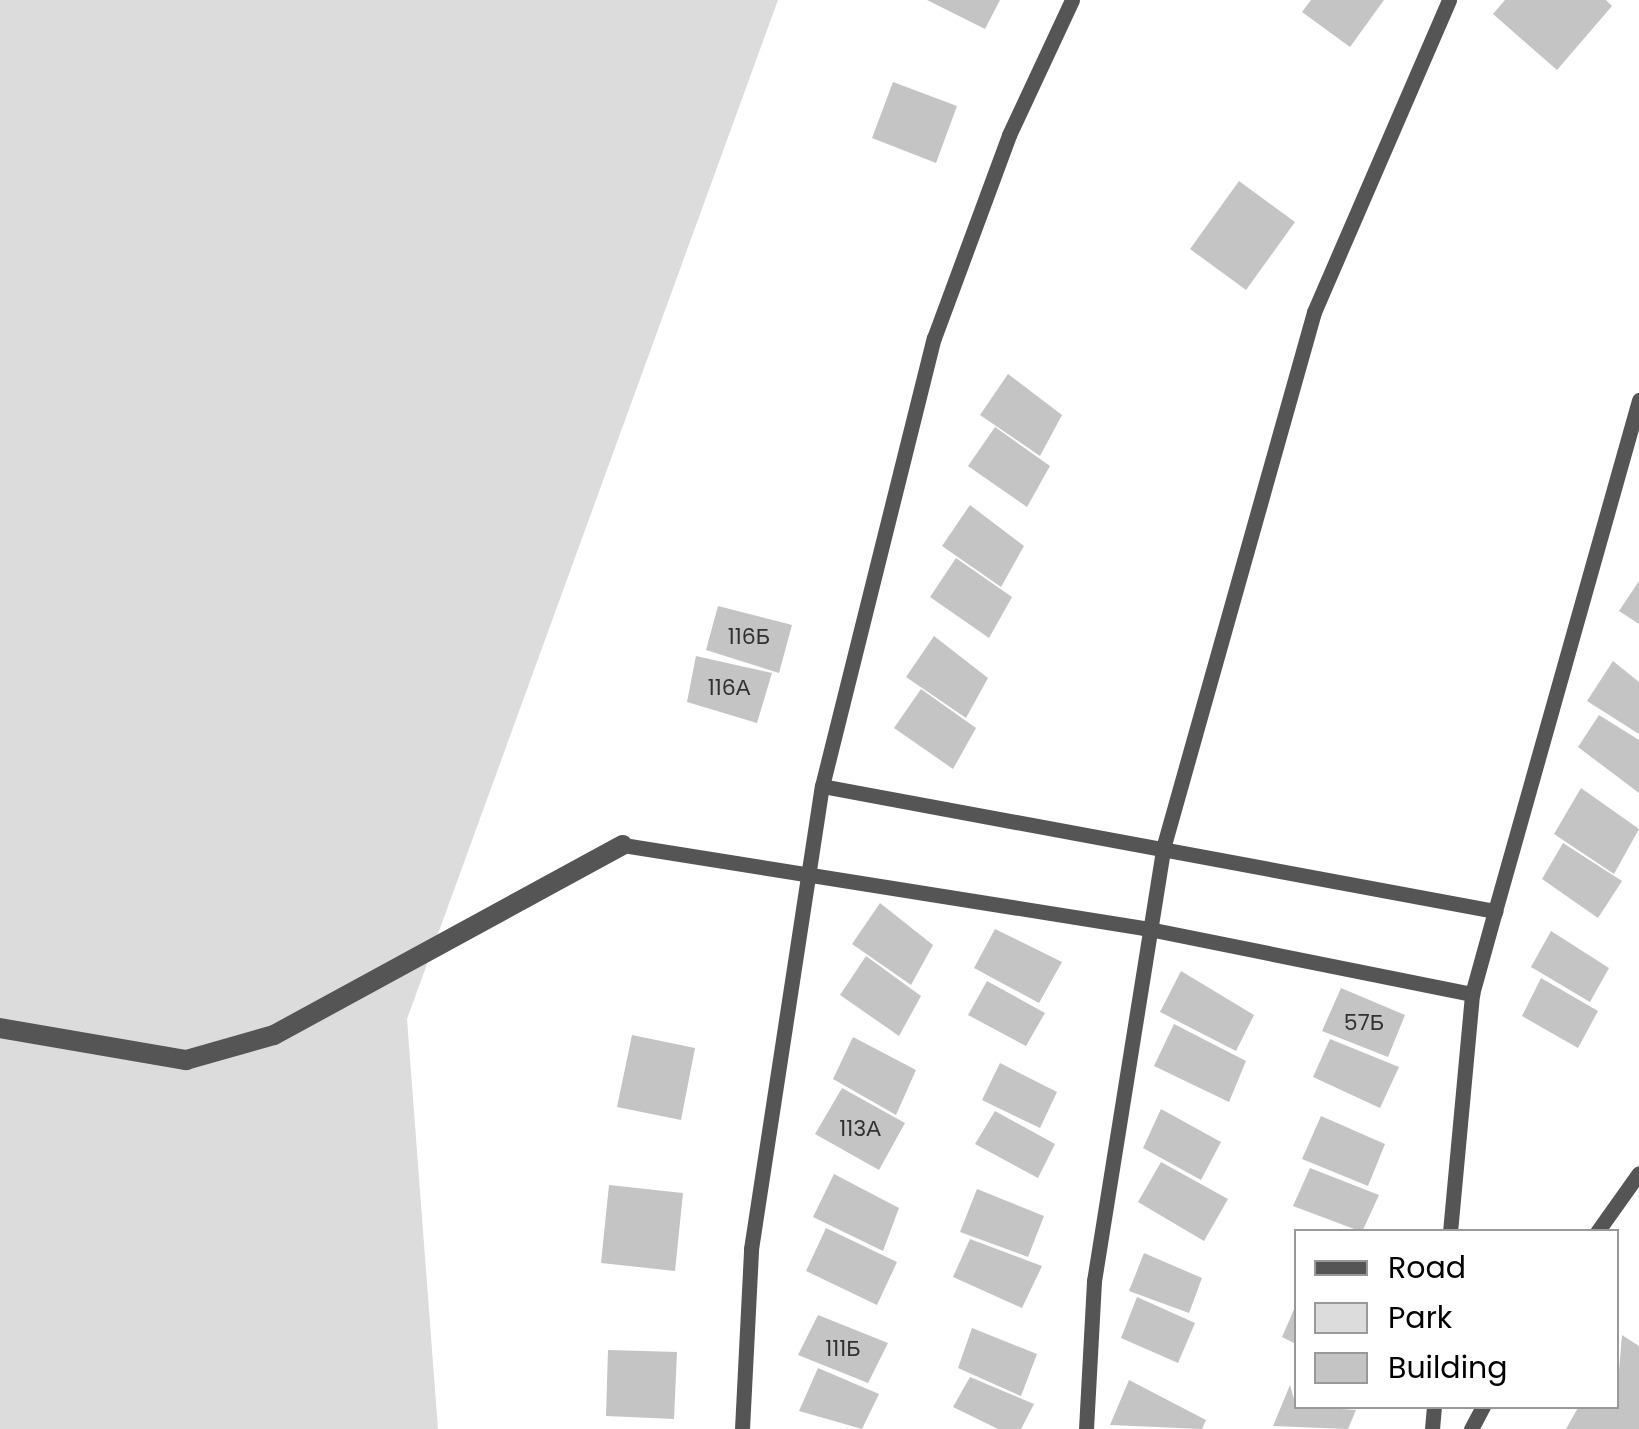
<!DOCTYPE html>
<meta charset="utf-8">
<style>
body{margin:0}
#map{position:relative;width:1639px;height:1429px;overflow:hidden;background:#fff;font-family:Poppins,sans-serif}
div>[style]{position:absolute}
[style*='--x']{left:calc(var(--x)*1px);top:calc(var(--y)*1px);width:calc(var(--w)*1px);rotate:calc(var(--a)*1deg)}
.green>*{inset:0;background:#dcdcdc}
.building>*{inset:0;background:#c4c4c4}
.service>*{height:15px;margin:-7.5px;padding:0 7.5px;transform-origin:7.5px;border-radius:7.5px;background:#555}
.minor>*{height:20px;margin:-10px;padding:0 10px;transform-origin:10px;border-radius:10px;background:#555}
span{translate:-50% -50%;white-space:nowrap;text-align:center;line-height:1.15;-webkit-text-stroke:9px #fff;paint-order:stroke}
.number-label{font-size:22px;color:#313131}
.number-label span{-webkit-text-stroke-width:0}
.legend{position:absolute;left:1294px;top:1229px;width:325px;height:180px;box-sizing:border-box;background:#fff;border:2px solid #999;margin:0;padding:12px 18px;list-style:none;font-size:30px;color:#000}
.legend li{display:flex;align-items:center;gap:20px;height:50px}
.legend b{width:50px;border:2px solid #999}
</style>
<div id="map">
<div class="green">
<i style="clip-path:polygon(0 0,778px 0,407px 1019px,438px 1429px,0 1429px)"></i>
</div>
<div class="building">
<i style="clip-path:polygon(927px 0,1000px 0,985px 29px)"></i>
<i style="clip-path:polygon(1311px 0,1384px 0,1350px 47px,1302px 12px)"></i>
<i style="clip-path:polygon(1505px 0,1606px 0,1612px 6px,1557px 70px,1493px 14px)"></i>
<i style="clip-path:polygon(893px 82px,957px 106px,936px 163px,872px 138px)"></i>
<i style="clip-path:polygon(1239px 181px,1295px 222px,1246px 290px,1190px 249px)"></i>
<i style="clip-path:polygon(1008px 374px,1062px 415px,1040px 456px,980px 415px)"></i>
<i style="clip-path:polygon(995px 427px,1050px 466px,1027px 507px,968px 466px)"></i>
<i style="clip-path:polygon(970px 505px,1024px 546px,1001px 587px,942px 546px)"></i>
<i style="clip-path:polygon(956px 558px,1012px 597px,989px 638px,930px 597px)"></i>
<i style="clip-path:polygon(1639px 581px,1639px 624px,1619px 611px)"></i>
<i style="clip-path:polygon(718px 606px,792px 625px,779px 673px,706px 650px)"></i>
<i style="clip-path:polygon(934px 636px,988px 678px,966px 718px,906px 677px)"></i>
<i style="clip-path:polygon(696px 656px,772px 673px,757px 723px,687px 702px)"></i>
<i style="clip-path:polygon(1613px 661px,1639px 682px,1639px 734px,1587px 701px)"></i>
<i style="clip-path:polygon(921px 689px,976px 728px,953px 769px,894px 728px)"></i>
<i style="clip-path:polygon(1599px 715px,1639px 740px,1639px 793px,1578px 747px)"></i>
<i style="clip-path:polygon(1581px 788px,1639px 829px,1614px 874px,1554px 834px)"></i>
<i style="clip-path:polygon(1563px 843px,1622px 881px,1598px 918px,1542px 879px)"></i>
<i style="clip-path:polygon(880px 903px,933px 945px,911px 985px,852px 944px)"></i>
<i style="clip-path:polygon(995px 929px,1062px 962px,1039px 1003px,974px 968px)"></i>
<i style="clip-path:polygon(1551px 931px,1609px 968px,1590px 1002px,1531px 967px)"></i>
<i style="clip-path:polygon(866px 956px,921px 996px,899px 1036px,840px 995px)"></i>
<i style="clip-path:polygon(1181px 971px,1254px 1015px,1236px 1051px,1160px 1012px)"></i>
<i style="clip-path:polygon(1541px 978px,1598px 1011px,1578px 1048px,1522px 1016px)"></i>
<i style="clip-path:polygon(987px 981px,1045px 1013px,1026px 1046px,968px 1015px)"></i>
<i style="clip-path:polygon(1341px 988px,1405px 1015px,1388px 1057px,1322px 1031px)"></i>
<i style="clip-path:polygon(1174px 1024px,1246px 1061px,1229px 1102px,1154px 1066px)"></i>
<i style="clip-path:polygon(632px 1035px,695px 1048px,681px 1120px,617px 1107px)"></i>
<i style="clip-path:polygon(853px 1037px,916px 1070px,896px 1115px,833px 1079px)"></i>
<i style="clip-path:polygon(1330px 1039px,1399px 1067px,1380px 1108px,1313px 1077px)"></i>
<i style="clip-path:polygon(1000px 1063px,1057px 1092px,1040px 1128px,982px 1100px)"></i>
<i style="clip-path:polygon(842px 1088px,905px 1123px,879px 1170px,815px 1134px)"></i>
<i style="clip-path:polygon(1161px 1109px,1221px 1142px,1201px 1180px,1143px 1148px)"></i>
<i style="clip-path:polygon(995px 1111px,1055px 1144px,1038px 1178px,975px 1144px)"></i>
<i style="clip-path:polygon(1321px 1116px,1385px 1144px,1368px 1186px,1302px 1159px)"></i>
<i style="clip-path:polygon(1161px 1162px,1228px 1199px,1204px 1241px,1138px 1202px)"></i>
<i style="clip-path:polygon(1310px 1168px,1379px 1195px,1362px 1232px,1293px 1206px)"></i>
<i style="clip-path:polygon(834px 1174px,899px 1208px,883px 1251px,813px 1217px)"></i>
<i style="clip-path:polygon(609px 1185px,683px 1193px,675px 1271px,601px 1263px)"></i>
<i style="clip-path:polygon(977px 1189px,1044px 1216px,1028px 1257px,960px 1232px)"></i>
<i style="clip-path:polygon(826px 1228px,897px 1262px,877px 1305px,806px 1271px)"></i>
<i style="clip-path:polygon(970px 1239px,1042px 1266px,1022px 1308px,953px 1277px)"></i>
<i style="clip-path:polygon(1144px 1253px,1202px 1278px,1189px 1313px,1129px 1291px)"></i>
<i style="clip-path:polygon(1137px 1297px,1195px 1323px,1178px 1363px,1121px 1338px)"></i>
<i style="clip-path:polygon(1296px 1305px,1296px 1344px,1282px 1337px)"></i>
<i style="clip-path:polygon(818px 1315px,888px 1343px,868px 1383px,798px 1355px)"></i>
<i style="clip-path:polygon(972px 1328px,1037px 1354px,1021px 1396px,958px 1368px)"></i>
<i style="clip-path:polygon(1622px 1335px,1639px 1346px,1639px 1429px,1566px 1429px,1579px 1406px,1616px 1406px)"></i>
<i style="clip-path:polygon(608px 1350px,677px 1352px,674px 1419px,606px 1416px)"></i>
<i style="clip-path:polygon(818px 1368px,879px 1394px,862px 1429px,799px 1411px)"></i>
<i style="clip-path:polygon(970px 1377px,1034px 1404px,1021px 1429px,998px 1429px,953px 1407px)"></i>
<i style="clip-path:polygon(1129px 1380px,1206px 1420px,1202px 1429px,1110px 1425px)"></i>
<i style="clip-path:polygon(1290px 1385px,1296px 1406px,1356px 1410px,1348px 1429px,1273px 1426px)"></i>
</div>
<div class="service">
<i style="--x:822;--y:786;--w:685;--a:10.52"></i>
<i style="--x:1495;--y:911;--w:531;--a:-74.26"></i>
<i style="--x:623;--y:845;--w:528;--a:9.05"></i>
<i style="--x:1144;--y:928;--w:335;--a:11.4"></i>
<i style="--x:1450;--y:1232;--w:239;--a:-84.7"></i>
<i style="--x:1472;--y:994;--w:86;--a:-74.5"></i>
<i style="--x:1597;--y:1232;--w:72;--a:-54.6"></i>
<i style="--x:742;--y:1429;--w:180;--a:-87.1"></i>
<i style="--x:751;--y:1249;--w:468;--a:-81.3"></i>
<i style="--x:822;--y:786;--w:462;--a:-76"></i>
<i style="--x:934;--y:338;--w:216;--a:-69.7"></i>
<i style="--x:1009;--y:135;--w:149;--a:-65"></i>
<i style="--x:1086;--y:1429;--w:148;--a:-86.9"></i>
<i style="--x:1094;--y:1281;--w:442;--a:-80.9"></i>
<i style="--x:1164;--y:845;--w:554;--a:-74.28"></i>
<i style="--x:1314;--y:312;--w:340;--a:-66.6"></i>
<i style="--x:1432;--y:1429;--w:23;--a:-85"></i>
<i style="--x:1471;--y:1429;--w:26;--a:-62"></i>
</div>
<div class="minor">
<i style="--x:0;--y:1028;--w:189;--a:9.8"></i>
<i style="--x:186;--y:1060;--w:91;--a:-15.9"></i>
<i style="--x:274;--y:1035;--w:397;--a:-28.6"></i>
</div>
<div class="number-label">
<span style="left:749px;top:637px">116Б</span>
<span style="left:729px;top:688px">116А</span>
<span style="left:1364px;top:1023px">57Б</span>
<span style="left:860px;top:1129px">113А</span>
<span style="left:843px;top:1349px">111Б</span>
</div>
<ul class="legend">
<li><b style="height:12px;background:#555"></b>Road</li>
<li><b style="height:28px;background:#dcdcdc"></b>Park</li>
<li><b style="height:28px;background:#c4c4c4"></b>Building</li>
</ul>
</div>
